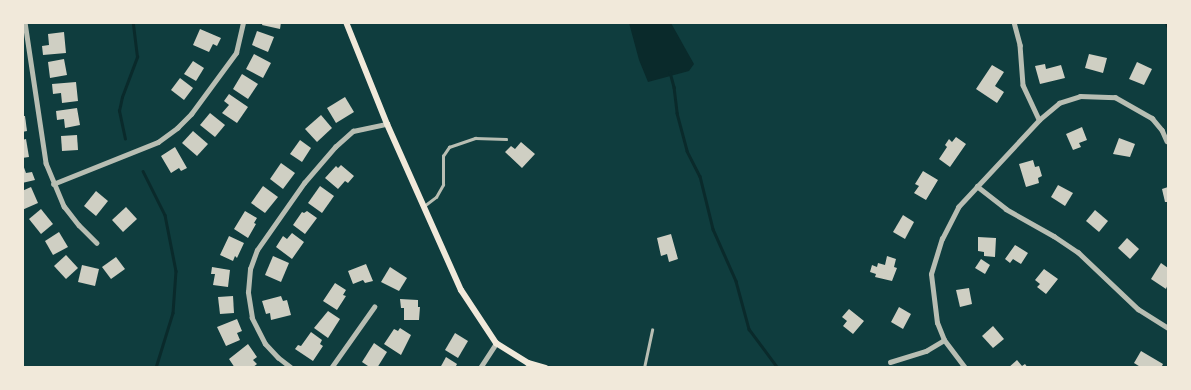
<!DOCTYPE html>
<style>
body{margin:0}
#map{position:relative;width:1191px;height:390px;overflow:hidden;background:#0f3d3e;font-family:Barlow,sans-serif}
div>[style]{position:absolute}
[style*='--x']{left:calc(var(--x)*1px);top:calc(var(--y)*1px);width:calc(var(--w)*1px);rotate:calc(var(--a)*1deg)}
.water>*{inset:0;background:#0a2a2b}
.stream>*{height:2.5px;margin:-1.25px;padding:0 1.25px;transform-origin:1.25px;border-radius:1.25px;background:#0a2a2b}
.building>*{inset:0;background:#cfcfc3}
.service>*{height:2.5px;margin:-1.25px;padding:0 1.25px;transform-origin:1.25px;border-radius:1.25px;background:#b8beb3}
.minor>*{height:4.5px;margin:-2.25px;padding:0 2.25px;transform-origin:2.25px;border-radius:2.25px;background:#b8beb3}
.secondary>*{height:6px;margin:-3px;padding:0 3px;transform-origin:3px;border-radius:3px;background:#f1e9da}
span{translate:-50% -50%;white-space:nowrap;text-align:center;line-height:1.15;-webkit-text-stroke:4.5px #f1e9da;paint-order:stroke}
.frame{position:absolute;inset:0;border:24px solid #f1e9da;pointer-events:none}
</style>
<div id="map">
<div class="water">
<i style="clip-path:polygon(629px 23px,671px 23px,694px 64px,689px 71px,648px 82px,639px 60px)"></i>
</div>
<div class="stream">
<i style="--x:1166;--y:22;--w:5;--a:68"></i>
<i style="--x:670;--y:72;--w:16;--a:75"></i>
<i style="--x:674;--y:87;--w:26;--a:83"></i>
<i style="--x:677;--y:113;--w:39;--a:75"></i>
<i style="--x:687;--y:151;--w:28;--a:63"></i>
<i style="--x:700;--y:176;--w:55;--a:76.2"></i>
<i style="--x:713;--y:229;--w:57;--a:66.1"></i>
<i style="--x:736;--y:281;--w:50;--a:74.8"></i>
<i style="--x:749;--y:329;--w:49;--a:53.4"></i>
<i style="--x:125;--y:139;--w:29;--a:-102"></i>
<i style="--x:119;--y:111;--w:14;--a:-78"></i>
<i style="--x:122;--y:97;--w:43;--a:-69.4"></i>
<i style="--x:137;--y:57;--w:35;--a:-97"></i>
<i style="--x:143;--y:171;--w:49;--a:63.4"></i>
<i style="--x:165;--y:215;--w:57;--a:78.9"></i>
<i style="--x:176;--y:271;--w:42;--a:94.1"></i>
<i style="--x:173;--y:313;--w:58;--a:107.2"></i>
</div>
<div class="building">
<i style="clip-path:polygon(263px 22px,281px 22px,280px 29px,262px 25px)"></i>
<i style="clip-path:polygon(200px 29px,221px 38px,217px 46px,213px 44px,209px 52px,193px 45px)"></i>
<i style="clip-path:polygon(257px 31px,274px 37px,268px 52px,252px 45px)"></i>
<i style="clip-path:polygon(64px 32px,66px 53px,43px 55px,42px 46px,49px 45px,48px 34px)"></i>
<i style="clip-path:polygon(254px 54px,271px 63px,263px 78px,246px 69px)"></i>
<i style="clip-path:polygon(1089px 54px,1107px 58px,1103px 73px,1085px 68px)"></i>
<i style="clip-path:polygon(64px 59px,67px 75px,50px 78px,48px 62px)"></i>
<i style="clip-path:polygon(193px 61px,204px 68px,196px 81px,184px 74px)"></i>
<i style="clip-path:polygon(1137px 62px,1152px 69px,1144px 85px,1129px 79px)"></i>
<i style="clip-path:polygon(1045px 64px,1046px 69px,1061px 65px,1065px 78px,1040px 84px,1035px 66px)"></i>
<i style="clip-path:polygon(992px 65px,1004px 72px,995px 86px,1004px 92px,997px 103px,976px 89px)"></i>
<i style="clip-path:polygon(242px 74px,258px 84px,248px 99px,233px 89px)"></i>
<i style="clip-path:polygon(180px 78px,193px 88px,184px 100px,171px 90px)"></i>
<i style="clip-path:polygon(76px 82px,78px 101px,62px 103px,61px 93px,53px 94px,52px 84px)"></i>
<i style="clip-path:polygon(229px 94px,248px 107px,237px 123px,222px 113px,229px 105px,224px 101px)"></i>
<i style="clip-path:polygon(345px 97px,354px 112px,336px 123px,327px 108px)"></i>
<i style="clip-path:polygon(77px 108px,80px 125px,65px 128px,64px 119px,57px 120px,56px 111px)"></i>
<i style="clip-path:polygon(210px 113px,225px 125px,215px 137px,200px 125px)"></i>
<i style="clip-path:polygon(321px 115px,332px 128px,317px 142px,305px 129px)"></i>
<i style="clip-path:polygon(22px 116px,25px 116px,27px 131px,22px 132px)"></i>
<i style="clip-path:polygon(1082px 127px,1087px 140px,1079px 143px,1081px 147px,1073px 150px,1066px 134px)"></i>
<i style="clip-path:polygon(193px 131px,208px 144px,197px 156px,182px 143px)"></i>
<i style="clip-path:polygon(77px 135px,78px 150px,62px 151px,61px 136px)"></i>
<i style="clip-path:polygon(956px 137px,966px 144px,950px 167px,939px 159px,947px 147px,945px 145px,949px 139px,952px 142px)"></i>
<i style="clip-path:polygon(1119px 138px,1135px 144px,1130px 157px,1113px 154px)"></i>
<i style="clip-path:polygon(26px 139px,29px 157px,22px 158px,22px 140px)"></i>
<i style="clip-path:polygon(300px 140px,311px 148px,302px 162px,290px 154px)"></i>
<i style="clip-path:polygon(521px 142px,535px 154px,522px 168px,505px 152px,511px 146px,515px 149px)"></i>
<i style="clip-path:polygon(175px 147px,187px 168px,181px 171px,179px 168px,171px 173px,161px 156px)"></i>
<i style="clip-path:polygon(1033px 160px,1035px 167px,1039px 166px,1042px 176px,1038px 178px,1039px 183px,1026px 187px,1019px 164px)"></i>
<i style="clip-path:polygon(22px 162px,26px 173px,32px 172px,35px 180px,22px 183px)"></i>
<i style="clip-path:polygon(281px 163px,295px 173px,283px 189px,270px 179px)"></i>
<i style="clip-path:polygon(341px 165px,354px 176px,348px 183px,345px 181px,338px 189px,325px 178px,336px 166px,338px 168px)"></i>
<i style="clip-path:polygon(923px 171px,938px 180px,926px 200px,914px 193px,919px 186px,915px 184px)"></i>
<i style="clip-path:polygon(1058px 185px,1073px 193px,1065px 206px,1051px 197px)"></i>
<i style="clip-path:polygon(263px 186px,278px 197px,265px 213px,251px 203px)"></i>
<i style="clip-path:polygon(320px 186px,334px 196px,322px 213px,308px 203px)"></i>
<i style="clip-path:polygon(31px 187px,38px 203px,22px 210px,22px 191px)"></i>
<i style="clip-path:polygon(1168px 187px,1168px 202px,1165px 202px,1162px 189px)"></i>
<i style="clip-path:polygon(96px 191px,108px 201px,96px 216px,84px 206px)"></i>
<i style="clip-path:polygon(126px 207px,137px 219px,123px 232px,112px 220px)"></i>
<i style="clip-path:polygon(41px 209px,53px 224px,41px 234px,29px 219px)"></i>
<i style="clip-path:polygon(1095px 210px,1108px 221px,1099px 232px,1086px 221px)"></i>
<i style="clip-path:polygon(245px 211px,257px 218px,254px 223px,256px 224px,248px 238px,234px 229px)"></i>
<i style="clip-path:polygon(307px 211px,317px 218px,305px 234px,293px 225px,302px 212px,304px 213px)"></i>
<i style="clip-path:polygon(903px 215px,914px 222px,905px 239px,893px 232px)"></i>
<i style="clip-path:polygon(59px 232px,68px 247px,53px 255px,45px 241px)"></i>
<i style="clip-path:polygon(292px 233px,304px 242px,292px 259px,276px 247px,283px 236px,287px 239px)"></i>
<i style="clip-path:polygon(671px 234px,678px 259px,669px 262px,667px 254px,661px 256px,657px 238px)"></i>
<i style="clip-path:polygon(229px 236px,244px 243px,237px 258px,235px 256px,233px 261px,220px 255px)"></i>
<i style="clip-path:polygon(978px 237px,996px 238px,995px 257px,984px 256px,984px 252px,978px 251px)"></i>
<i style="clip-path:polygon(1127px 238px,1139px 249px,1130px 259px,1118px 248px)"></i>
<i style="clip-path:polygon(1015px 245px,1028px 253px,1021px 264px,1013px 259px,1010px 263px,1005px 259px)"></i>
<i style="clip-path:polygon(66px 255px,78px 268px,66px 279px,54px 266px)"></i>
<i style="clip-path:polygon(273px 256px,289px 263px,281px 282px,265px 275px)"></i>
<i style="clip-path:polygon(887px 256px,896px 259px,894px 267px,897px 268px,892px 281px,875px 277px,876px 274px,870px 272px,872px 265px,877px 267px,878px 263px,885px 265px)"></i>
<i style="clip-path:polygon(116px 257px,125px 269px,111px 279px,102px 267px)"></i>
<i style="clip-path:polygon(981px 259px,990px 265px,985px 274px,975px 268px)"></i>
<i style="clip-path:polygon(1161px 263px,1168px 268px,1168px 284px,1166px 289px,1151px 279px)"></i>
<i style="clip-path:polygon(366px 264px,373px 281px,365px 283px,363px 280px,353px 284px,348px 271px)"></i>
<i style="clip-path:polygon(82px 265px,99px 269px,95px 286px,78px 282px)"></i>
<i style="clip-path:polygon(212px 267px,230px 270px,228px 287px,213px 285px,215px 274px,211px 274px)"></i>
<i style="clip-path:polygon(390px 267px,407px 278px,399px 291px,381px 282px)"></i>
<i style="clip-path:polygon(1044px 269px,1058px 279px,1046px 294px,1037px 287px,1040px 284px,1035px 280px)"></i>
<i style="clip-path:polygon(335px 283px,346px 290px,343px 295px,346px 296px,337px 310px,323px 301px)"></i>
<i style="clip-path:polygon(969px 288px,972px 304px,960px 307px,956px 290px)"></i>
<i style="clip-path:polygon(233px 296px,234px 313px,220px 314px,218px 297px)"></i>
<i style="clip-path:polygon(281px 296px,283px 301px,287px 300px,291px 315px,271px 320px,270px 313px,266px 314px,262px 301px)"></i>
<i style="clip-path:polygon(400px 299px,418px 300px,418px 307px,420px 307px,419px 320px,404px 320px,404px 308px,401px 308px)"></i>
<i style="clip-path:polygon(899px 307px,911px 314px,903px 329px,891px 322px)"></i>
<i style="clip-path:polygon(849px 309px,864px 321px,853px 334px,843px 326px,847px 321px,842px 317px)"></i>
<i style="clip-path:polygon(328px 311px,340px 319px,328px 338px,314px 328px)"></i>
<i style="clip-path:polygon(237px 319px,242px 331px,237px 333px,240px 340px,226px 346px,217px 327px)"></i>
<i style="clip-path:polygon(993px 326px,1004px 339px,993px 348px,982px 336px)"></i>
<i style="clip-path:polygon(400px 328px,411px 335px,401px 355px,384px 344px,394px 329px,398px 331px)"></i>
<i style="clip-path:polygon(311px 332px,322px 340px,320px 344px,323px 346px,313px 361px,295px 349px,298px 345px,301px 346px)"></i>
<i style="clip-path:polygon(455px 333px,468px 341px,458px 358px,445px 350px)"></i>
<i style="clip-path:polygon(374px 343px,387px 352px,377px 368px,371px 368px,362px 362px)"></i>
<i style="clip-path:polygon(248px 344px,257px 357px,253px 360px,257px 364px,252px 368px,235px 368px,229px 359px)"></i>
<i style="clip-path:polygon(1141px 351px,1163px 364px,1161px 368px,1142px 368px,1134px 363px)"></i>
<i style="clip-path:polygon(446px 357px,457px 364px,455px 368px,440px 368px)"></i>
<i style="clip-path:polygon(1017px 360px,1022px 366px,1025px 364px,1028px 368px,1008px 368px)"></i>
</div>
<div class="service">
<i style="--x:424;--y:206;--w:15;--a:-37"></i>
<i style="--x:436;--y:197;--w:14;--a:-60"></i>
<i style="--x:443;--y:185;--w:29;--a:-90"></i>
<i style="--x:443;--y:156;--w:11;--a:-56"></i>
<i style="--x:449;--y:147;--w:28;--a:-19"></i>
<i style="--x:475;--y:138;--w:31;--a:2"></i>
<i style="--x:644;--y:368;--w:39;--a:-78"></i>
</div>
<div class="minor">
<i style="--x:25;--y:22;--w:143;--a:81.5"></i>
<i style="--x:46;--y:163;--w:47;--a:67.3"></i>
<i style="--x:64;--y:206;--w:24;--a:52"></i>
<i style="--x:79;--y:225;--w:25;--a:45"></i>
<i style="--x:1014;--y:22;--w:24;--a:75"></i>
<i style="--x:1020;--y:45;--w:40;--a:85.7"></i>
<i style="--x:1023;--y:85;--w:38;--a:65"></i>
<i style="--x:53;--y:184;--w:113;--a:-21.8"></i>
<i style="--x:158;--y:142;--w:24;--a:-36"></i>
<i style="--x:177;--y:128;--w:20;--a:-45"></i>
<i style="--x:191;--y:114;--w:76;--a:-53.6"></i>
<i style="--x:236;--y:53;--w:32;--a:-77"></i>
<i style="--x:977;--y:186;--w:37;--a:38"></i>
<i style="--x:1006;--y:209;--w:55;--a:29.4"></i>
<i style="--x:1054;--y:236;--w:29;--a:34"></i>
<i style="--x:1078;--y:252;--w:83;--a:43.5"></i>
<i style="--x:1138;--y:309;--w:36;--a:32"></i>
<i style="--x:890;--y:362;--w:38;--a:-17"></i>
<i style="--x:926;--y:351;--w:21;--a:-31"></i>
<i style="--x:291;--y:368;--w:16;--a:-142"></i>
<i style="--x:278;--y:358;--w:19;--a:-133"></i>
<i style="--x:265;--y:344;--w:29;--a:-117"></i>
<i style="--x:252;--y:318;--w:26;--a:-99"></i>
<i style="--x:248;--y:292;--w:23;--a:-85"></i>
<i style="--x:250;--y:269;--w:20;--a:-70"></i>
<i style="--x:257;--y:250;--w:82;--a:-55"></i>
<i style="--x:304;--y:183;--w:48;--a:-49.3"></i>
<i style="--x:335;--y:147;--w:24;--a:-42"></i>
<i style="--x:353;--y:131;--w:35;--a:-12"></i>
<i style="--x:331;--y:368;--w:75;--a:-54.8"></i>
<i style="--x:480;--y:368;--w:30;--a:-57"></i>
<i style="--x:965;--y:368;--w:35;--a:-127"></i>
<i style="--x:944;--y:340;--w:18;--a:-112"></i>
<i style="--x:937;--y:323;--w:49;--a:-97"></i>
<i style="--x:931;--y:274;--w:37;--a:-73"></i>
<i style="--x:942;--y:239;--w:36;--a:-63"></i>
<i style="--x:958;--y:207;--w:119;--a:-47"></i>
<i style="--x:1039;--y:120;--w:26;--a:-40"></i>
<i style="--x:1059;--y:103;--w:22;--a:-18"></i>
<i style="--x:1080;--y:96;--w:35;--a:2"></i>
<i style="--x:1115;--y:97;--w:43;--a:29.6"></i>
<i style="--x:1152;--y:118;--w:16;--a:50"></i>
<i style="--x:1162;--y:130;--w:12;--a:66"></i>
</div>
<div class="secondary">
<i style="--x:346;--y:22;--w:110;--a:68.1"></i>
<i style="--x:387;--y:124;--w:182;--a:66"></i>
<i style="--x:461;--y:290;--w:64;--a:56.6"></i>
<i style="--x:496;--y:343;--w:38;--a:32"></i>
<i style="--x:528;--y:363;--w:18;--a:16"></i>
</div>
<div class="frame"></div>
</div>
